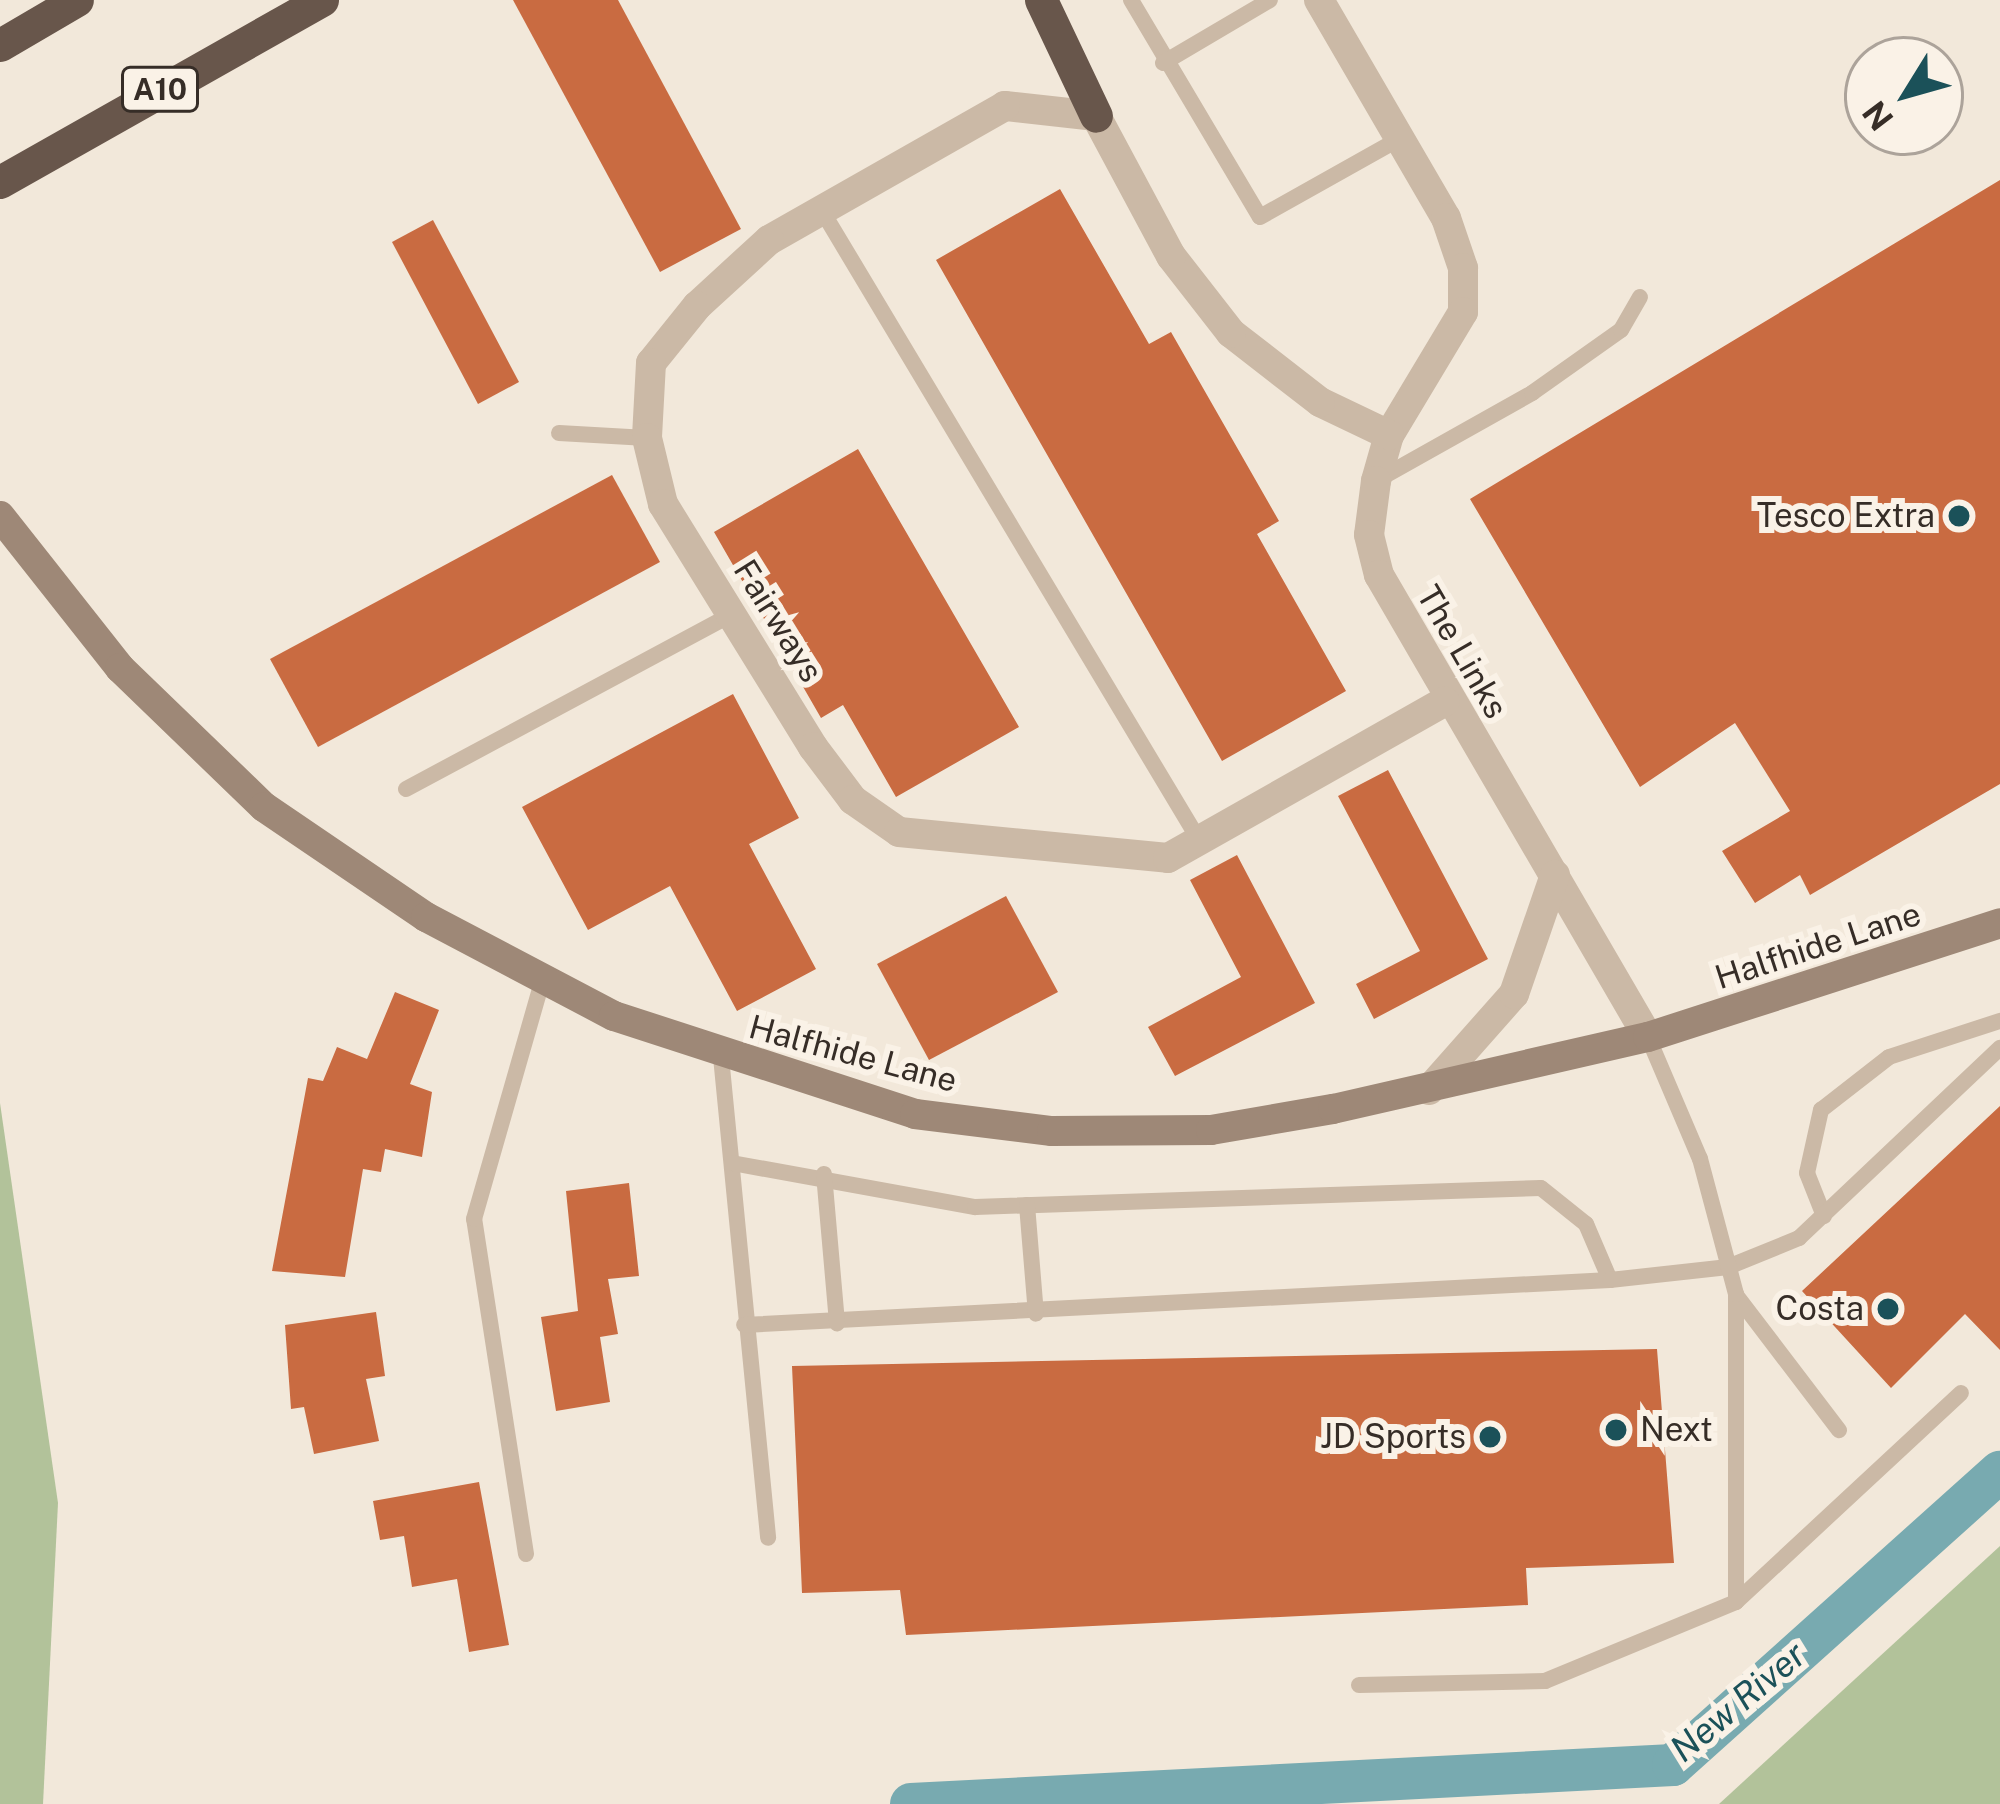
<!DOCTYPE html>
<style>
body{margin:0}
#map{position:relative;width:2000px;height:1804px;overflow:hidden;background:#f2e8da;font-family:"Public Sans",sans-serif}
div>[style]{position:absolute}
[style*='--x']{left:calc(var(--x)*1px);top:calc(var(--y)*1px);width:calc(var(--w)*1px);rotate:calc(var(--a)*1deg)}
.green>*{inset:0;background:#b2c29a}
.canal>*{height:42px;margin:-21px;padding:0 21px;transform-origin:21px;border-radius:21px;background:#78aab0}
.building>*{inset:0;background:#c96b41}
.service>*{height:16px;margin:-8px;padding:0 8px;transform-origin:8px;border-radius:8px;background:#cbb9a6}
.minor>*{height:30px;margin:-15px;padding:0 15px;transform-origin:15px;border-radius:15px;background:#cbb9a6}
.secondary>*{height:30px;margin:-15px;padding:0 15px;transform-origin:15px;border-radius:15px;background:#9e8877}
.trunk>*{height:33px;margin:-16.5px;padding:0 16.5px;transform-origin:16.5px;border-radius:16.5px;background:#68564b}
.dots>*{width:33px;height:33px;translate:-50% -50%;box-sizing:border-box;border:6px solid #faf2e7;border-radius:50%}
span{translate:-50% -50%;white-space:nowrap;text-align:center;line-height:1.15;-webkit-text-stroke:12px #faf2e7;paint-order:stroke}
.shield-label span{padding:3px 9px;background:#faf2e7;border:3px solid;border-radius:9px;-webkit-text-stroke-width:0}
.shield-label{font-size:30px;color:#362d27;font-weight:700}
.poi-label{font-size:33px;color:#362d27}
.right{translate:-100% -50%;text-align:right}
.left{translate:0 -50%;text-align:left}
.street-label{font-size:33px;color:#362d27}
.water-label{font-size:36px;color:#1b5159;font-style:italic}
.north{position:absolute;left:1844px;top:36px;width:120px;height:120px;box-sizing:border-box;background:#faf2e7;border:3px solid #aca39a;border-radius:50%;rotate:233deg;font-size:33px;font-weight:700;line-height:48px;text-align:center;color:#362d27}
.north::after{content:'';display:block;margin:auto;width:42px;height:54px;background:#1b5159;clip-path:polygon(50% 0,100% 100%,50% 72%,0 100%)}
</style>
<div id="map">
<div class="green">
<i style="clip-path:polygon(0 1103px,58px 1503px,43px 1804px,0 1804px)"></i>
<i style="clip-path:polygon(2000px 1546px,2000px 1804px,1719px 1804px)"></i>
</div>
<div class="canal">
<i style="--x:911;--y:1804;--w:763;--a:-2.93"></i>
<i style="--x:1673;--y:1765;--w:439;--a:-41.9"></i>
</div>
<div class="building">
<i style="clip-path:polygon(513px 0,618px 0,741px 229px,660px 272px)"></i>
<i style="clip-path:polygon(2000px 180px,2000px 784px,1810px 895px,1800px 875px,1755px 903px,1722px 851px,1790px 811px,1735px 723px,1640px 787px,1470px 499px)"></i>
<i style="clip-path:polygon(1060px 189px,1149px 344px,1171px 332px,1279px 521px,1257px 534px,1346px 691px,1222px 761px,936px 260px)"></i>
<i style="clip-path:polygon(433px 220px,519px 382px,478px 404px,392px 242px)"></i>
<i style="clip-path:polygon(858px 449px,1019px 727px,896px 797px,843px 705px,821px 718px,714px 532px)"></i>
<i style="clip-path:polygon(612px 475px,660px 562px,318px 747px,270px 659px)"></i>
<i style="clip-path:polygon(733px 694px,799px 818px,749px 844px,816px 969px,737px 1011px,670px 886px,588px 930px,522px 807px)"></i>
<i style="clip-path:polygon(1388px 770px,1488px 959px,1374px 1019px,1356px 984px,1420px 951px,1338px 796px)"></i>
<i style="clip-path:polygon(1237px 855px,1315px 1003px,1175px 1076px,1148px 1027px,1241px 977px,1190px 880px)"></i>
<i style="clip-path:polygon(1006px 896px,1058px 992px,929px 1060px,877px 964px)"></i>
<i style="clip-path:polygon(395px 992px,439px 1010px,410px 1084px,432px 1092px,422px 1157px,385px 1149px,381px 1172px,363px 1169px,345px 1277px,272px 1271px,308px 1078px,323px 1081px,337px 1047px,367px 1059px)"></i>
<i style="clip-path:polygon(2000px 1106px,2000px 1350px,1965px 1314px,1891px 1388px,1802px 1291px)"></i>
<i style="clip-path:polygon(629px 1183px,639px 1276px,608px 1279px,618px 1334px,600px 1337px,610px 1402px,556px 1411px,541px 1317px,578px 1311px,566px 1191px)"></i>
<i style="clip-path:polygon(376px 1312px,385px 1376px,366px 1379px,379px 1441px,314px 1454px,304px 1407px,291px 1409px,285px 1325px)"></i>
<i style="clip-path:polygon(1657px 1349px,1674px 1563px,1526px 1568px,1528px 1605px,906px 1635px,900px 1590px,802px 1593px,792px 1366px)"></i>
<i style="clip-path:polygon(479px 1482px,509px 1645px,469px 1652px,457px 1579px,412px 1587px,404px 1536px,380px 1540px,373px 1501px)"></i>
</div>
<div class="service">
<i style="--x:1131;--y:0;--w:252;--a:59.3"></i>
<i style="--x:1260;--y:217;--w:162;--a:-29.3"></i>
<i style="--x:1163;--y:63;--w:124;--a:-30.5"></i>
<i style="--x:821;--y:209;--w:741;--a:59.08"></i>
<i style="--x:559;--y:433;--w:88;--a:3.3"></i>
<i style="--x:1379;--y:479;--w:176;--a:-29.3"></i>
<i style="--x:1532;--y:393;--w:109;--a:-35.3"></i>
<i style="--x:1621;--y:330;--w:38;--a:-60"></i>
<i style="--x:406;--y:789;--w:369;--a:-28.2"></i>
<i style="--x:721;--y:1057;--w:483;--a:84.4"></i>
<i style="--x:732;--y:1163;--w:247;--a:10.3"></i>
<i style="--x:975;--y:1207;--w:566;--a:-1.92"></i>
<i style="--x:1541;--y:1188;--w:58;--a:38.7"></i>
<i style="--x:1586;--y:1224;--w:61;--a:66.8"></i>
<i style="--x:1610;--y:1280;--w:867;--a:177.03"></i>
<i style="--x:824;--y:1174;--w:150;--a:85"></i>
<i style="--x:1027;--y:1205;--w:109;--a:85.3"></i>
<i style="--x:1824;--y:1216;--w:46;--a:-111.6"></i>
<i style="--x:1807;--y:1173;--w:65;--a:-77.5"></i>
<i style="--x:1821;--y:1110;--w:86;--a:-37.9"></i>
<i style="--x:1889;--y:1057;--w:117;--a:-18"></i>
<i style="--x:1610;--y:1280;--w:119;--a:-6.3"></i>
<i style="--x:1728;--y:1267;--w:77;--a:-22.2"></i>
<i style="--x:1799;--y:1238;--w:277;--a:-43.4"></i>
<i style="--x:1736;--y:1295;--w:170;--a:52.7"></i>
<i style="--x:526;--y:1554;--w:339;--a:-98.8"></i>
<i style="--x:474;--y:1219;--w:251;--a:-74"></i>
<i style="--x:1736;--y:1602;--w:307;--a:-42.9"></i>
<i style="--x:1359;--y:1685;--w:186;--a:-1.2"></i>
<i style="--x:1545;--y:1681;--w:207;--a:-22.5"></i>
<i style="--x:1736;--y:1602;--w:308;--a:-90"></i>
<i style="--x:1736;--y:1294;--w:140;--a:-104.9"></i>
<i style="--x:1700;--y:1159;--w:133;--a:-113.1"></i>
</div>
<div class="minor">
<i style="--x:1319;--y:0;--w:252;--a:59.8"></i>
<i style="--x:1446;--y:218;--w:53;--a:71.2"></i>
<i style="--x:1463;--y:268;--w:44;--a:90"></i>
<i style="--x:1463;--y:312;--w:144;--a:121"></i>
<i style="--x:1389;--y:435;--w:48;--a:105.8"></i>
<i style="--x:1376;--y:481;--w:54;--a:97.4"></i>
<i style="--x:1369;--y:535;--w:41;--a:76"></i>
<i style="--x:1379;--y:575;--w:535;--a:59.79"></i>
<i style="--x:1389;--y:435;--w:76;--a:-154.4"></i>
<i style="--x:1320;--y:402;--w:113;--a:-142.2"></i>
<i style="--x:1231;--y:333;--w:98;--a:-127.9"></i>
<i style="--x:1171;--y:256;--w:159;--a:-118.2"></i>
<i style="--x:1096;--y:116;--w:92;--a:-173.7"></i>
<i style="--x:1005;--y:106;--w:271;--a:150.4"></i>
<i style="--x:769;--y:240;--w:98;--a:137.5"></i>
<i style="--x:697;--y:306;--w:73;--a:128.9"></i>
<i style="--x:651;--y:363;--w:75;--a:93.1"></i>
<i style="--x:647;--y:438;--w:68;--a:76.4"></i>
<i style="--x:663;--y:504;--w:286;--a:58.3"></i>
<i style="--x:813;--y:747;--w:66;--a:53"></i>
<i style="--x:853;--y:800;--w:56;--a:34.8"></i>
<i style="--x:899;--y:832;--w:270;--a:5.5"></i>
<i style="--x:1168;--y:858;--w:318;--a:-29.5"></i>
<i style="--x:1429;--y:1090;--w:128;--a:-48.5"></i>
<i style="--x:1514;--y:994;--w:126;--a:-71"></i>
</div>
<div class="secondary">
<i style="--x:0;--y:516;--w:194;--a:51.7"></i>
<i style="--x:120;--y:668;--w:200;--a:44"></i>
<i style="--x:264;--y:807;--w:196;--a:34.2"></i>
<i style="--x:426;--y:917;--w:212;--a:27.8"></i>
<i style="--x:614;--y:1016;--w:317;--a:18"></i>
<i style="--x:915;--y:1114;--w:138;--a:7.1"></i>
<i style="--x:1052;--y:1131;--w:159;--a:-0.4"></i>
<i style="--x:1211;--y:1130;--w:124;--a:-9.8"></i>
<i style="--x:1333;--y:1109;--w:323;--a:-12.9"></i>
<i style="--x:1648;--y:1037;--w:370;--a:-17.9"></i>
</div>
<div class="trunk">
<i style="--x:1041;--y:0;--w:128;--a:64.6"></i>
<i style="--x:0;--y:45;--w:89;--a:-30.3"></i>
<i style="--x:0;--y:182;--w:370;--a:-29.5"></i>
</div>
<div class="dots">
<i style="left:1959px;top:516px;background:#1b5159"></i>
<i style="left:1888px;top:1309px;background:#1b5159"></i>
<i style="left:1616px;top:1430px;background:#1b5159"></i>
<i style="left:1490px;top:1437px;background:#1b5159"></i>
</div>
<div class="shield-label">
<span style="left:160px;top:89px">A10</span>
</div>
<div class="poi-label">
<span class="right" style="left:1935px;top:516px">Tesco Extra</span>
<span class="right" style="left:1864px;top:1309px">Costa</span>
<span class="left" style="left:1640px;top:1430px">Next</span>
<span class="right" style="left:1466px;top:1437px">JD Sports</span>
</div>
<div class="street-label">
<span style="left:778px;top:621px;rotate:58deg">Fairways</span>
<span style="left:1462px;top:652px;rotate:60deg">The Links</span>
<span style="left:1818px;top:946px;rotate:-18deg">Halfhide Lane</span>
<span style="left:853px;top:1054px;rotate:15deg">Halfhide Lane</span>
</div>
<div class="water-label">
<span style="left:1738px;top:1702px;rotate:-40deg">New River</span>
</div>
<div class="north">N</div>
</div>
